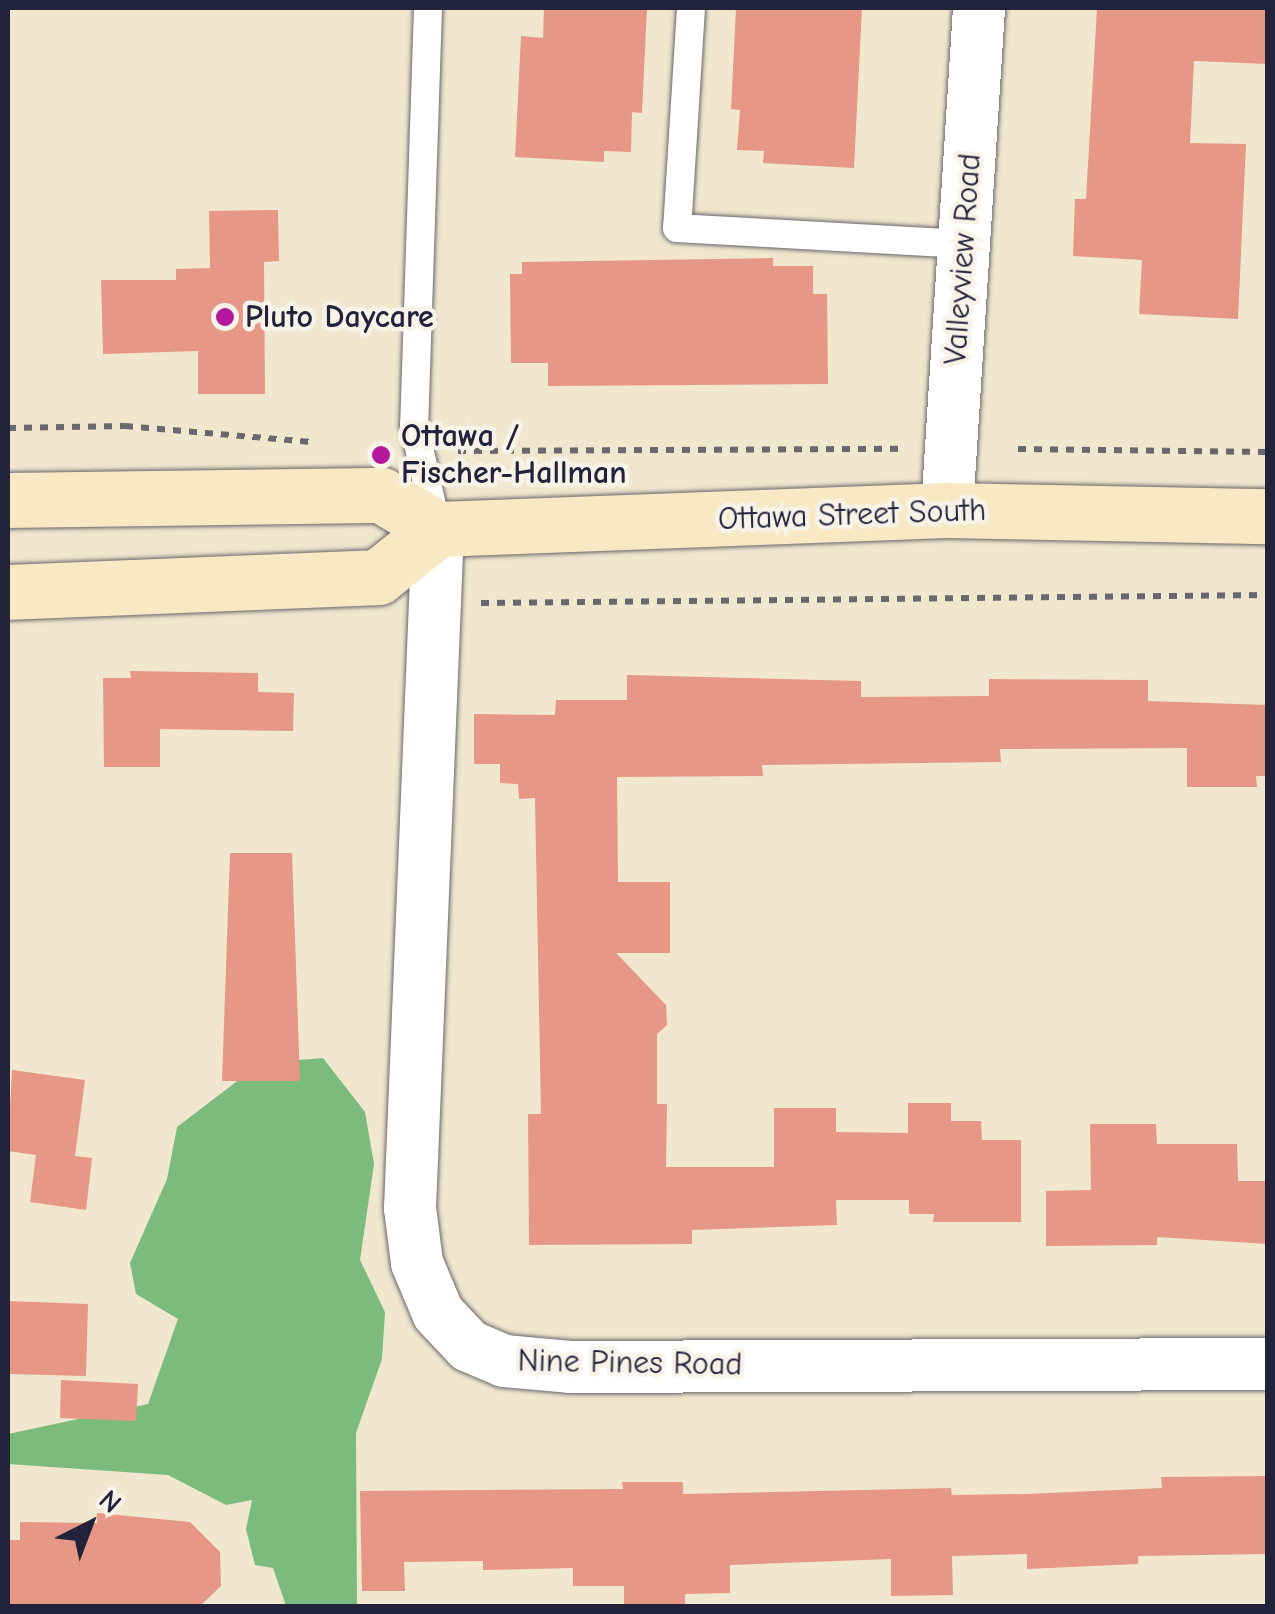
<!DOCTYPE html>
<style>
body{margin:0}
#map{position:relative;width:1275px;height:1614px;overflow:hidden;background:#f0e7ce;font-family:"Comic Neue",sans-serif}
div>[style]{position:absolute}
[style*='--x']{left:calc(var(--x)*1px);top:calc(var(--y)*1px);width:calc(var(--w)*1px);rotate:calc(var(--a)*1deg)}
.forest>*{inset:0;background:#7bbc7e}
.building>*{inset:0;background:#e79785}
.path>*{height:6px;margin-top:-3px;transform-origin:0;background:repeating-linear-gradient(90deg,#6a676e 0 8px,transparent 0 16px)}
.roads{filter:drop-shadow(0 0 2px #6a676e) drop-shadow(0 0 2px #6a676e)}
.lane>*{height:28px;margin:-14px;padding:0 14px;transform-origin:14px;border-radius:14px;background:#fff}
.street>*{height:52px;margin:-26px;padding:0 26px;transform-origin:26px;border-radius:26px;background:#fff}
.secondary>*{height:55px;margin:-27.5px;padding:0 27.5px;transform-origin:27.5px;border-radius:27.5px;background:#f8e8c3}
.dots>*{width:28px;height:28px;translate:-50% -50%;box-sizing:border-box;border:5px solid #f7f3e8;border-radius:50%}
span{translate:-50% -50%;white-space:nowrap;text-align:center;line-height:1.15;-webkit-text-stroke:9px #f7f3e8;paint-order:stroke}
.street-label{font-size:32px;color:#22223b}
.poi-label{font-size:32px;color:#22223b;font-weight:700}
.left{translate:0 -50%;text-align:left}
.frame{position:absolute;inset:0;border:10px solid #22223b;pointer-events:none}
.north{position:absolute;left:40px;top:1474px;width:100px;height:100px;-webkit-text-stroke:8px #f7f3e8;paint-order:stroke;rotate:42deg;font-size:28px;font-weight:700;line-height:40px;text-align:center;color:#22223b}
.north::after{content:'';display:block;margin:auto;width:35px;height:45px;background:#22223b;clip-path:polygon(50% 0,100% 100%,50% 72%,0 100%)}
</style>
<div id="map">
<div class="forest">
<i style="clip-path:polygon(323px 1058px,365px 1112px,374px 1164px,360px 1260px,385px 1312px,382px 1359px,356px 1433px,357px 1606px,286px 1606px,273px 1568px,255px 1565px,246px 1529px,252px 1500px,226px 1505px,168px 1475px,8px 1464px,8px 1434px,148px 1404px,178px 1319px,136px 1294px,130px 1263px,167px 1179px,177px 1127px,261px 1063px)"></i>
</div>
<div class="building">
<i style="clip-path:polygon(544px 8px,647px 8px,642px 113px,632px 112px,631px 152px,604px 151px,604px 162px,515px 157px,521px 36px,543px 38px)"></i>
<i style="clip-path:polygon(736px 8px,862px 8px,854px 168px,763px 163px,764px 151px,737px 150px,740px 110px,731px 109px)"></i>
<i style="clip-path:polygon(1097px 8px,1268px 8px,1268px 64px,1194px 61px,1190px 143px,1246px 144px,1238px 319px,1139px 314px,1142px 260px,1073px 256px,1075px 199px,1086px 199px)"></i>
<i style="clip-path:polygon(278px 210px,279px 261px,264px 262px,265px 394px,198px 394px,198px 351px,103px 354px,101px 280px,176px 280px,176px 269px,210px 268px,209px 211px)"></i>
<i style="clip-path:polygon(773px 258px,773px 266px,813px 266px,813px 294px,827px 294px,828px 384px,548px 386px,548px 363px,511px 363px,510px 274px,522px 274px,522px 262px)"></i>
<i style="clip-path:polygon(130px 671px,258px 673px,258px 692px,294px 693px,293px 731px,160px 729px,160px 767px,104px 767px,103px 678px,131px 678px)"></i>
<i style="clip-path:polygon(627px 675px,861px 681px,861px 697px,989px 696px,989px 679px,1148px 680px,1148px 701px,1268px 705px,1268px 776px,1256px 776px,1257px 787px,1187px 787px,1187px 748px,1000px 749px,1001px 762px,762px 765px,763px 776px,617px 777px,618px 882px,670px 882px,670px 953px,616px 953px,666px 1005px,667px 1025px,657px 1034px,657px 1104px,667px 1104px,666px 1167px,774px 1167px,774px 1108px,836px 1108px,836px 1132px,908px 1133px,908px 1103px,951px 1103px,951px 1121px,981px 1121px,982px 1140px,1021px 1140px,1021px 1222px,933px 1222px,934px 1214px,909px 1214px,909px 1200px,836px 1200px,837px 1225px,692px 1230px,692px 1244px,529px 1245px,528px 1114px,541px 1114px,535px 798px,519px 799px,518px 784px,500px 783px,500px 764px,474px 764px,474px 714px,555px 715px,556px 700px,627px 700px)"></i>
<i style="clip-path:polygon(230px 853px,292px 853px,300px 1081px,222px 1081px)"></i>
<i style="clip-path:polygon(12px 1070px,85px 1080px,75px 1156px,92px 1158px,86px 1210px,30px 1202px,36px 1155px,8px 1151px)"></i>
<i style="clip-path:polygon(1090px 1124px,1156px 1124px,1157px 1144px,1237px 1144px,1238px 1181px,1268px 1181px,1268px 1244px,1157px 1237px,1157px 1245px,1046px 1246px,1046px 1191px,1091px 1190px)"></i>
<i style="clip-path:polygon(8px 1301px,88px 1304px,86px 1376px,8px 1374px)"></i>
<i style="clip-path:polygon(61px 1380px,138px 1384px,136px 1421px,60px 1418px)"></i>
<i style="clip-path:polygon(1268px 1476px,1268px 1554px,1138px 1556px,1138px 1564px,1027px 1569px,1027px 1554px,952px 1556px,953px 1595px,891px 1596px,891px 1559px,730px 1565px,730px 1593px,685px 1594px,685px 1606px,624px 1606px,624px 1586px,573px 1586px,573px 1568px,483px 1570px,483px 1561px,404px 1562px,405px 1591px,362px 1591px,360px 1491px,623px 1489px,622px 1482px,683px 1482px,683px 1494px,951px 1488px,952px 1495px,1026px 1494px,1162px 1488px,1161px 1477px)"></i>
<i style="clip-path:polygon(97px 1513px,190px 1522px,220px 1552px,221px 1586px,200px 1606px,8px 1606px,8px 1540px,20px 1540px,20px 1522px,97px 1523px)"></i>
</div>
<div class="path">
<i style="--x:8;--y:428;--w:117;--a:-1"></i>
<i style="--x:125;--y:426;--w:187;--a:4.9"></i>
<i style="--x:1018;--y:449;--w:250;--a:0.7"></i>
<i style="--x:458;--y:451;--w:444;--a:-0.3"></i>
<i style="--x:481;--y:603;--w:787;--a:-0.58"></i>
</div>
<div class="roads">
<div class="lane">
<i style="--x:428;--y:8;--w:417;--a:91.9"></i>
<i style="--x:414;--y:425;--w:106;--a:77.4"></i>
<i style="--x:691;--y:8;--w:220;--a:93.6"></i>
<i style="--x:677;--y:228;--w:287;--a:3.2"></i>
</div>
<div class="street">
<i style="--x:947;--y:510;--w:503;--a:-86.35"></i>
<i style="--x:438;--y:529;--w:680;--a:92.36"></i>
<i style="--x:410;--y:1208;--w:55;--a:82.7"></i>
<i style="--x:417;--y:1263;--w:54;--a:67.2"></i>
<i style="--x:438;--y:1313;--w:45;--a:46.8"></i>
<i style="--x:469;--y:1346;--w:38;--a:23"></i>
<i style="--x:504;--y:1361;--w:66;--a:5.2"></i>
<i style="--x:570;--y:1367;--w:698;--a:-0.25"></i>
</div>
<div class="secondary">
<i style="--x:8;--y:500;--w:373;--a:-0.8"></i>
<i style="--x:381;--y:495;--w:66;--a:30.8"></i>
<i style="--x:438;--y:529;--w:509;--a:-2.14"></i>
<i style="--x:947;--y:510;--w:321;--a:1.1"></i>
<i style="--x:8;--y:592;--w:370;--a:-2.3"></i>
<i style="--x:378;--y:577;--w:77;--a:-38.7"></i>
</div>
</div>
<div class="dots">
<i style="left:225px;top:317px;background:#b5179e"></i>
<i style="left:381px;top:455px;background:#b5179e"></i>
</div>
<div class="street-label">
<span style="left:963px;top:259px;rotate:-86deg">Valleyview Road</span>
<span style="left:852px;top:515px;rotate:-2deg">Ottawa Street South</span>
<span style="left:630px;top:1363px;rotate:1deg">Nine Pines Road</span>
</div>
<div class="poi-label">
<span class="left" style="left:245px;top:317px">Pluto Daycare</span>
<span class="left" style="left:401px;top:455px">Ottawa /<br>Fischer-Hallman</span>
</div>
<div class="frame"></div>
<div class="north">N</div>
</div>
